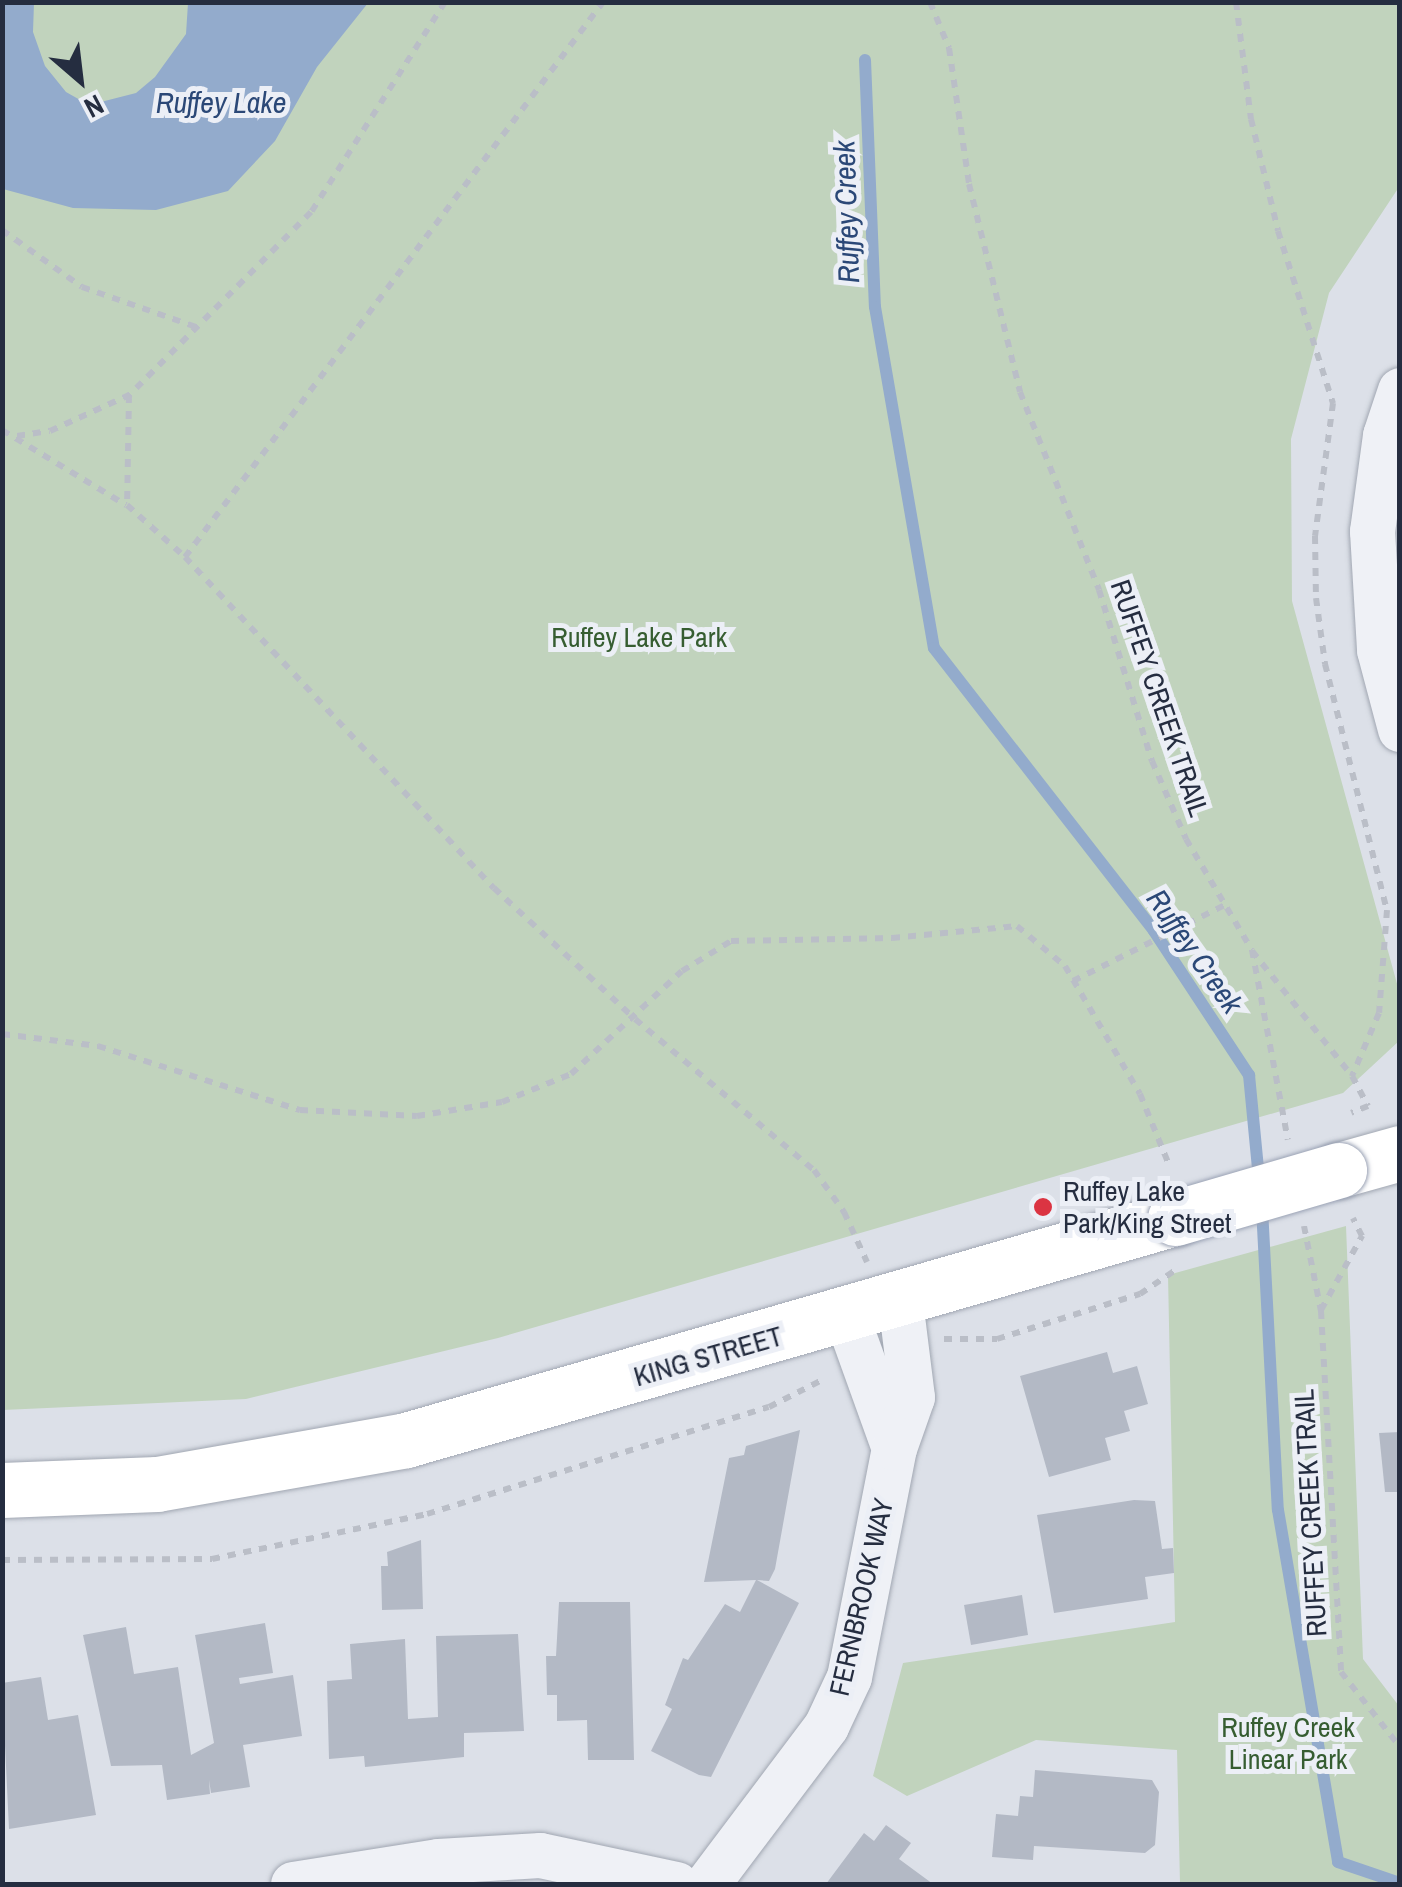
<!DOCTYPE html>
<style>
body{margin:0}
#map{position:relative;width:1402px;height:1887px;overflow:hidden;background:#dce0e8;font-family:"Archivo Narrow",sans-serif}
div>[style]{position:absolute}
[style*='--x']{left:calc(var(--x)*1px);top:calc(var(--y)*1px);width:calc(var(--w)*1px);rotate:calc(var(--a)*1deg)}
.green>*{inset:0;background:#c1d3bd}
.water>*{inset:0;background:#93abcc}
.stream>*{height:12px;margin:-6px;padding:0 6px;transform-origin:6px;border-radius:6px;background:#93abcc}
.building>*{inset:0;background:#b3b9c5}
.path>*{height:6px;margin-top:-3px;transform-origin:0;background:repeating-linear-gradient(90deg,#babec7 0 8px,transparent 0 16px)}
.roads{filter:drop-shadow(0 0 2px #a1a7b2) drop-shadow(0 0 2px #a1a7b2)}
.street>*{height:45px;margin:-22.5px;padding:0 22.5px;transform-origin:22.5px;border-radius:22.5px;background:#eff1f6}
.primary>*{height:55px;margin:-27.5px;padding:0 27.5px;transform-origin:27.5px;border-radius:27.5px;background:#fff}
.bridges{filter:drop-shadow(0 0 2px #9ba3b5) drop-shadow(0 0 2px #9ba3b5)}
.primary-bridge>*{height:55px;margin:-27.5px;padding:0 27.5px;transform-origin:27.5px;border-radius:27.5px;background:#fff}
.dots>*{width:28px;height:28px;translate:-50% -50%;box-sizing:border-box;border:5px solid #eceff6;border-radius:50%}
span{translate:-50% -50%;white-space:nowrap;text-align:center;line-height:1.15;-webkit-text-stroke:10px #eceff6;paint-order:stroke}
.park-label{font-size:28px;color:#365d31}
.street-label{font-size:28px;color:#252d40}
.poi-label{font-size:28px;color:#252d40}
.left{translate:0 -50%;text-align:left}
.water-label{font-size:30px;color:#2b4877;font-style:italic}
.frame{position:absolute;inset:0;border:5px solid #252d40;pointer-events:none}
.north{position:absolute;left:30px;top:30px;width:100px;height:100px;-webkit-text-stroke:8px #eceff6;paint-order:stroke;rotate:152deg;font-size:28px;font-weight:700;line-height:40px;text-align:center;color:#252d40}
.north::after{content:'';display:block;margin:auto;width:35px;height:45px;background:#252d40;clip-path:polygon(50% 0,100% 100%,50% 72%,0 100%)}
</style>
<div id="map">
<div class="green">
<i style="clip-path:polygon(3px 3px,1399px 3px,1399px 187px,1329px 293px,1291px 439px,1292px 601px,1399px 991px,1399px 1041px,1343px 1093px,498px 1338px,246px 1399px,3px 1410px)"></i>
<i style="clip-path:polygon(1346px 1226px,1363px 1659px,1399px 1706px,1399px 1884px,1180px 1884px,1177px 1750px,1036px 1740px,907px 1796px,873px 1776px,903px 1663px,1175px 1622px,1168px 1275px)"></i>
</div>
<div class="water">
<i style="clip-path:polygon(2px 3px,34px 3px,33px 32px,45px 66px,66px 92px,89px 105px,136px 93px,155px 77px,186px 34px,188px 3px,368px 3px,317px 67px,275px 141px,228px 191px,156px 210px,73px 208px,3px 189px)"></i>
</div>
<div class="stream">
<i style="--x:865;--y:60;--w:247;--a:87.7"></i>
<i style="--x:875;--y:307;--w:346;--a:80.2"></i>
<i style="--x:934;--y:648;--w:358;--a:52.1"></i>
<i style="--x:1154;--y:931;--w:173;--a:56.6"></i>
<i style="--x:1249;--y:1075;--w:103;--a:84.5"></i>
<i style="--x:1262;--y:1208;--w:302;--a:87"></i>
<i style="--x:1278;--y:1510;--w:357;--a:80.3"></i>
<i style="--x:1338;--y:1862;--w:65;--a:18.7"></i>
</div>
<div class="building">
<i style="clip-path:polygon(1107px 1352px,1113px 1373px,1137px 1366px,1148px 1404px,1124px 1411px,1130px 1431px,1105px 1438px,1111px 1460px,1049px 1477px,1020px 1376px)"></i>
<i style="clip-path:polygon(800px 1430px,775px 1569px,769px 1581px,757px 1580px,799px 1603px,711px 1777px,699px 1775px,651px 1751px,672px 1709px,665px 1705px,683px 1658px,688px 1660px,725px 1604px,740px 1612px,756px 1580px,704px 1582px,729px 1458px,744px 1455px,746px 1446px)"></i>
<i style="clip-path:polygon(1400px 1432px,1400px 1492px,1385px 1492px,1379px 1433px)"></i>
<i style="clip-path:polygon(1134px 1500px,1155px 1501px,1162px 1549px,1173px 1548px,1174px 1573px,1145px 1577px,1148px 1599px,1054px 1613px,1037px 1515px)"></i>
<i style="clip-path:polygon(421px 1540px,423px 1609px,382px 1610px,381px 1566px,388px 1566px,387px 1552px)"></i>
<i style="clip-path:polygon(1022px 1595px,1028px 1635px,971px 1645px,964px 1605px)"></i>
<i style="clip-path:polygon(559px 1602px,630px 1602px,634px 1760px,588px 1760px,587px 1720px,557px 1721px,557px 1695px,547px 1695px,546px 1656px,556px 1656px)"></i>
<i style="clip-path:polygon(265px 1623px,273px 1673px,239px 1678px,240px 1684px,293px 1675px,302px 1736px,243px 1745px,250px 1787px,211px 1793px,209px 1780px,210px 1794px,167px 1800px,162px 1765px,111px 1766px,83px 1635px,126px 1627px,134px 1674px,178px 1667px,191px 1755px,214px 1743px,195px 1635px)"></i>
<i style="clip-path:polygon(518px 1634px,524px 1731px,464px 1733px,464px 1757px,365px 1767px,364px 1756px,329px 1759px,327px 1681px,352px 1679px,350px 1644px,405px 1639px,408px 1719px,438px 1717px,436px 1636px)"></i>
<i style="clip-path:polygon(41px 1677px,48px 1720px,78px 1715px,96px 1815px,9px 1829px,2px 1683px)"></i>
<i style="clip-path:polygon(1035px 1770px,1152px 1780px,1159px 1792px,1155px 1845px,1145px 1853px,1034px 1846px,1033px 1860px,992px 1857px,996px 1814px,1018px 1816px,1020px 1796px,1033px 1797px)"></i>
<i style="clip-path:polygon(886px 1825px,911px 1843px,899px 1859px,933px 1884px,826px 1884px,864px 1833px,874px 1841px)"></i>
</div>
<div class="path">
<i style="--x:445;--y:2;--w:249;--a:122.5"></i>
<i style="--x:311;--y:212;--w:258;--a:134.8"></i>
<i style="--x:129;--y:395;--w:110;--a:91"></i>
<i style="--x:127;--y:505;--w:78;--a:41.9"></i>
<i style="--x:185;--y:557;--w:453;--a:47"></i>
<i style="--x:494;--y:888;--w:192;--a:42.9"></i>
<i style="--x:635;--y:1019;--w:234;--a:40.2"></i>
<i style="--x:814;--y:1170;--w:52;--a:54.5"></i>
<i style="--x:844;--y:1212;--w:55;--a:65.3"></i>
<i style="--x:930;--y:2;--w:50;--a:67.6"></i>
<i style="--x:949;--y:48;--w:137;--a:81.6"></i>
<i style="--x:969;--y:184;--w:214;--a:76.2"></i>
<i style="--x:1020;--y:392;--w:213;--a:68.2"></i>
<i style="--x:1099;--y:590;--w:179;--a:72.8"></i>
<i style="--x:1152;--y:761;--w:85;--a:66.4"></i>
<i style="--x:1186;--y:839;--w:129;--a:59.3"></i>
<i style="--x:1252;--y:950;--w:193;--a:79.3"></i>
<i style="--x:1236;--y:2;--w:118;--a:82.7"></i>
<i style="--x:1251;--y:119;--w:115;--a:76.4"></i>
<i style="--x:1278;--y:231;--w:181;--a:72.3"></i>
<i style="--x:1333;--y:403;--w:134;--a:97.7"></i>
<i style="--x:1315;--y:536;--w:62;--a:89.1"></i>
<i style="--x:1316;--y:598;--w:67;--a:82.2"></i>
<i style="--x:1325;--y:664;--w:254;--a:75.9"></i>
<i style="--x:1387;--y:910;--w:103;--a:94.4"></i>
<i style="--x:1379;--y:1013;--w:69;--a:113.2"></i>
<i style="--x:2;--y:230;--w:98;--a:35.5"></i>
<i style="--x:82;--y:287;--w:124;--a:19.3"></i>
<i style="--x:2;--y:430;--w:145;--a:31.2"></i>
<i style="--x:17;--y:436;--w:33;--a:-9"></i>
<i style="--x:50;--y:431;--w:87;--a:-24.5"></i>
<i style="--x:185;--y:557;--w:695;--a:-53.01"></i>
<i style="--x:1252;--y:951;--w:160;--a:51.3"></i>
<i style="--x:1352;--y:1076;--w:34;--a:62"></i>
<i style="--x:1368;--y:1106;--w:18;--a:158"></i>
<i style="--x:1073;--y:981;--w:170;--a:-26.6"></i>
<i style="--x:2;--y:1034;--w:97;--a:7.1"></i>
<i style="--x:98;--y:1046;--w:212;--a:17.6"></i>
<i style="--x:300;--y:1110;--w:117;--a:2.9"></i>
<i style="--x:417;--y:1116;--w:86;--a:-9.4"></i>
<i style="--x:502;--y:1102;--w:74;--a:-22.1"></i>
<i style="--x:571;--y:1074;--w:151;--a:-42.9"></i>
<i style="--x:682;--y:971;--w:57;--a:-31.5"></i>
<i style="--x:731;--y:941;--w:161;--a:-1.1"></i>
<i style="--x:892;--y:938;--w:126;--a:-5.5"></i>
<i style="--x:1017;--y:926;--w:62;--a:39.8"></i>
<i style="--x:1065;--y:966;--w:148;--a:59.6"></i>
<i style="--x:1140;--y:1094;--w:79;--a:67.7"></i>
<i style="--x:1304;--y:1226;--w:87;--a:78.7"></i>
<i style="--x:1321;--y:1311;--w:362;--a:86.8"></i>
<i style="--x:1341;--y:1672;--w:95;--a:51.8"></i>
<i style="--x:1321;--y:1310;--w:85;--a:-61"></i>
<i style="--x:1362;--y:1236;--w:20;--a:-117"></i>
<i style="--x:944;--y:1339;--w:53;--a:0"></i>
<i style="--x:997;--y:1339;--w:150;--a:-17.5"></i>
<i style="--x:1140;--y:1294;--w:45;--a:-34"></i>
<i style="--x:2;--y:1560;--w:210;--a:-0.3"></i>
<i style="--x:212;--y:1559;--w:220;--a:-11.8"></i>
<i style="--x:427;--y:1514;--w:358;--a:-17.4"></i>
<i style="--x:769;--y:1407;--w:62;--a:-27"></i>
</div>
<div class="roads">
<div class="street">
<i style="--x:1400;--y:390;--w:47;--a:108.4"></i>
<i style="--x:1385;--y:435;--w:97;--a:97.7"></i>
<i style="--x:1372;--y:531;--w:119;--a:86.6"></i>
<i style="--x:1379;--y:650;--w:82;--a:75.1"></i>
<i style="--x:846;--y:1315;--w:141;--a:70.2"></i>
<i style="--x:293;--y:1884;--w:147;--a:-9"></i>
<i style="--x:438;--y:1861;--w:102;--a:-3.4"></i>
<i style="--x:540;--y:1855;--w:139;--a:12"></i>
<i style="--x:707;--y:1884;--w:198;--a:-53"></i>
<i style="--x:826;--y:1726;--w:54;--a:-64.9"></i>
<i style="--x:849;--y:1677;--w:233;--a:-78.9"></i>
<i style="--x:894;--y:1448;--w:54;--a:-70.6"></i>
<i style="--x:912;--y:1397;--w:98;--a:-97.1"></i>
</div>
<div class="primary">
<i style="--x:1339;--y:1170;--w:63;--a:-15.6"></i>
<i style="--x:2;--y:1490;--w:155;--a:-2.2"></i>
<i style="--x:157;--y:1484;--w:253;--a:-10"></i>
<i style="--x:406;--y:1440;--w:800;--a:-16.1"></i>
</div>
</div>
<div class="bridges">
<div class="primary-bridge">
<i style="--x:1175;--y:1218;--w:171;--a:-16.3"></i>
</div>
</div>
<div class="dots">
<i style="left:1043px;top:1207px;background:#db3442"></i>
</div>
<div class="park-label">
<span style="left:639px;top:637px">Ruffey Lake Park</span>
<span style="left:1288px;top:1743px">Ruffey Creek<br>Linear Park</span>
</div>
<div class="street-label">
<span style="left:1160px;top:698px;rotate:71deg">RUFFEY CREEK TRAIL</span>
<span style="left:708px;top:1356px;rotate:-16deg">KING STREET</span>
<span style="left:1310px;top:1513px;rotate:-93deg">RUFFEY CREEK TRAIL</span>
<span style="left:861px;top:1597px;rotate:-77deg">FERNBROOK WAY</span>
</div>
<div class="poi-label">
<span class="left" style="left:1063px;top:1207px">Ruffey Lake<br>Park/King Street</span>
</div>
<div class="water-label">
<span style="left:221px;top:102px">Ruffey Lake</span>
<span style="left:846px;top:212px;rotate:-92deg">Ruffey Creek</span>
<span style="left:1195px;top:951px;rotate:55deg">Ruffey Creek</span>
</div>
<div class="frame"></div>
<div class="north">N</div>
</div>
